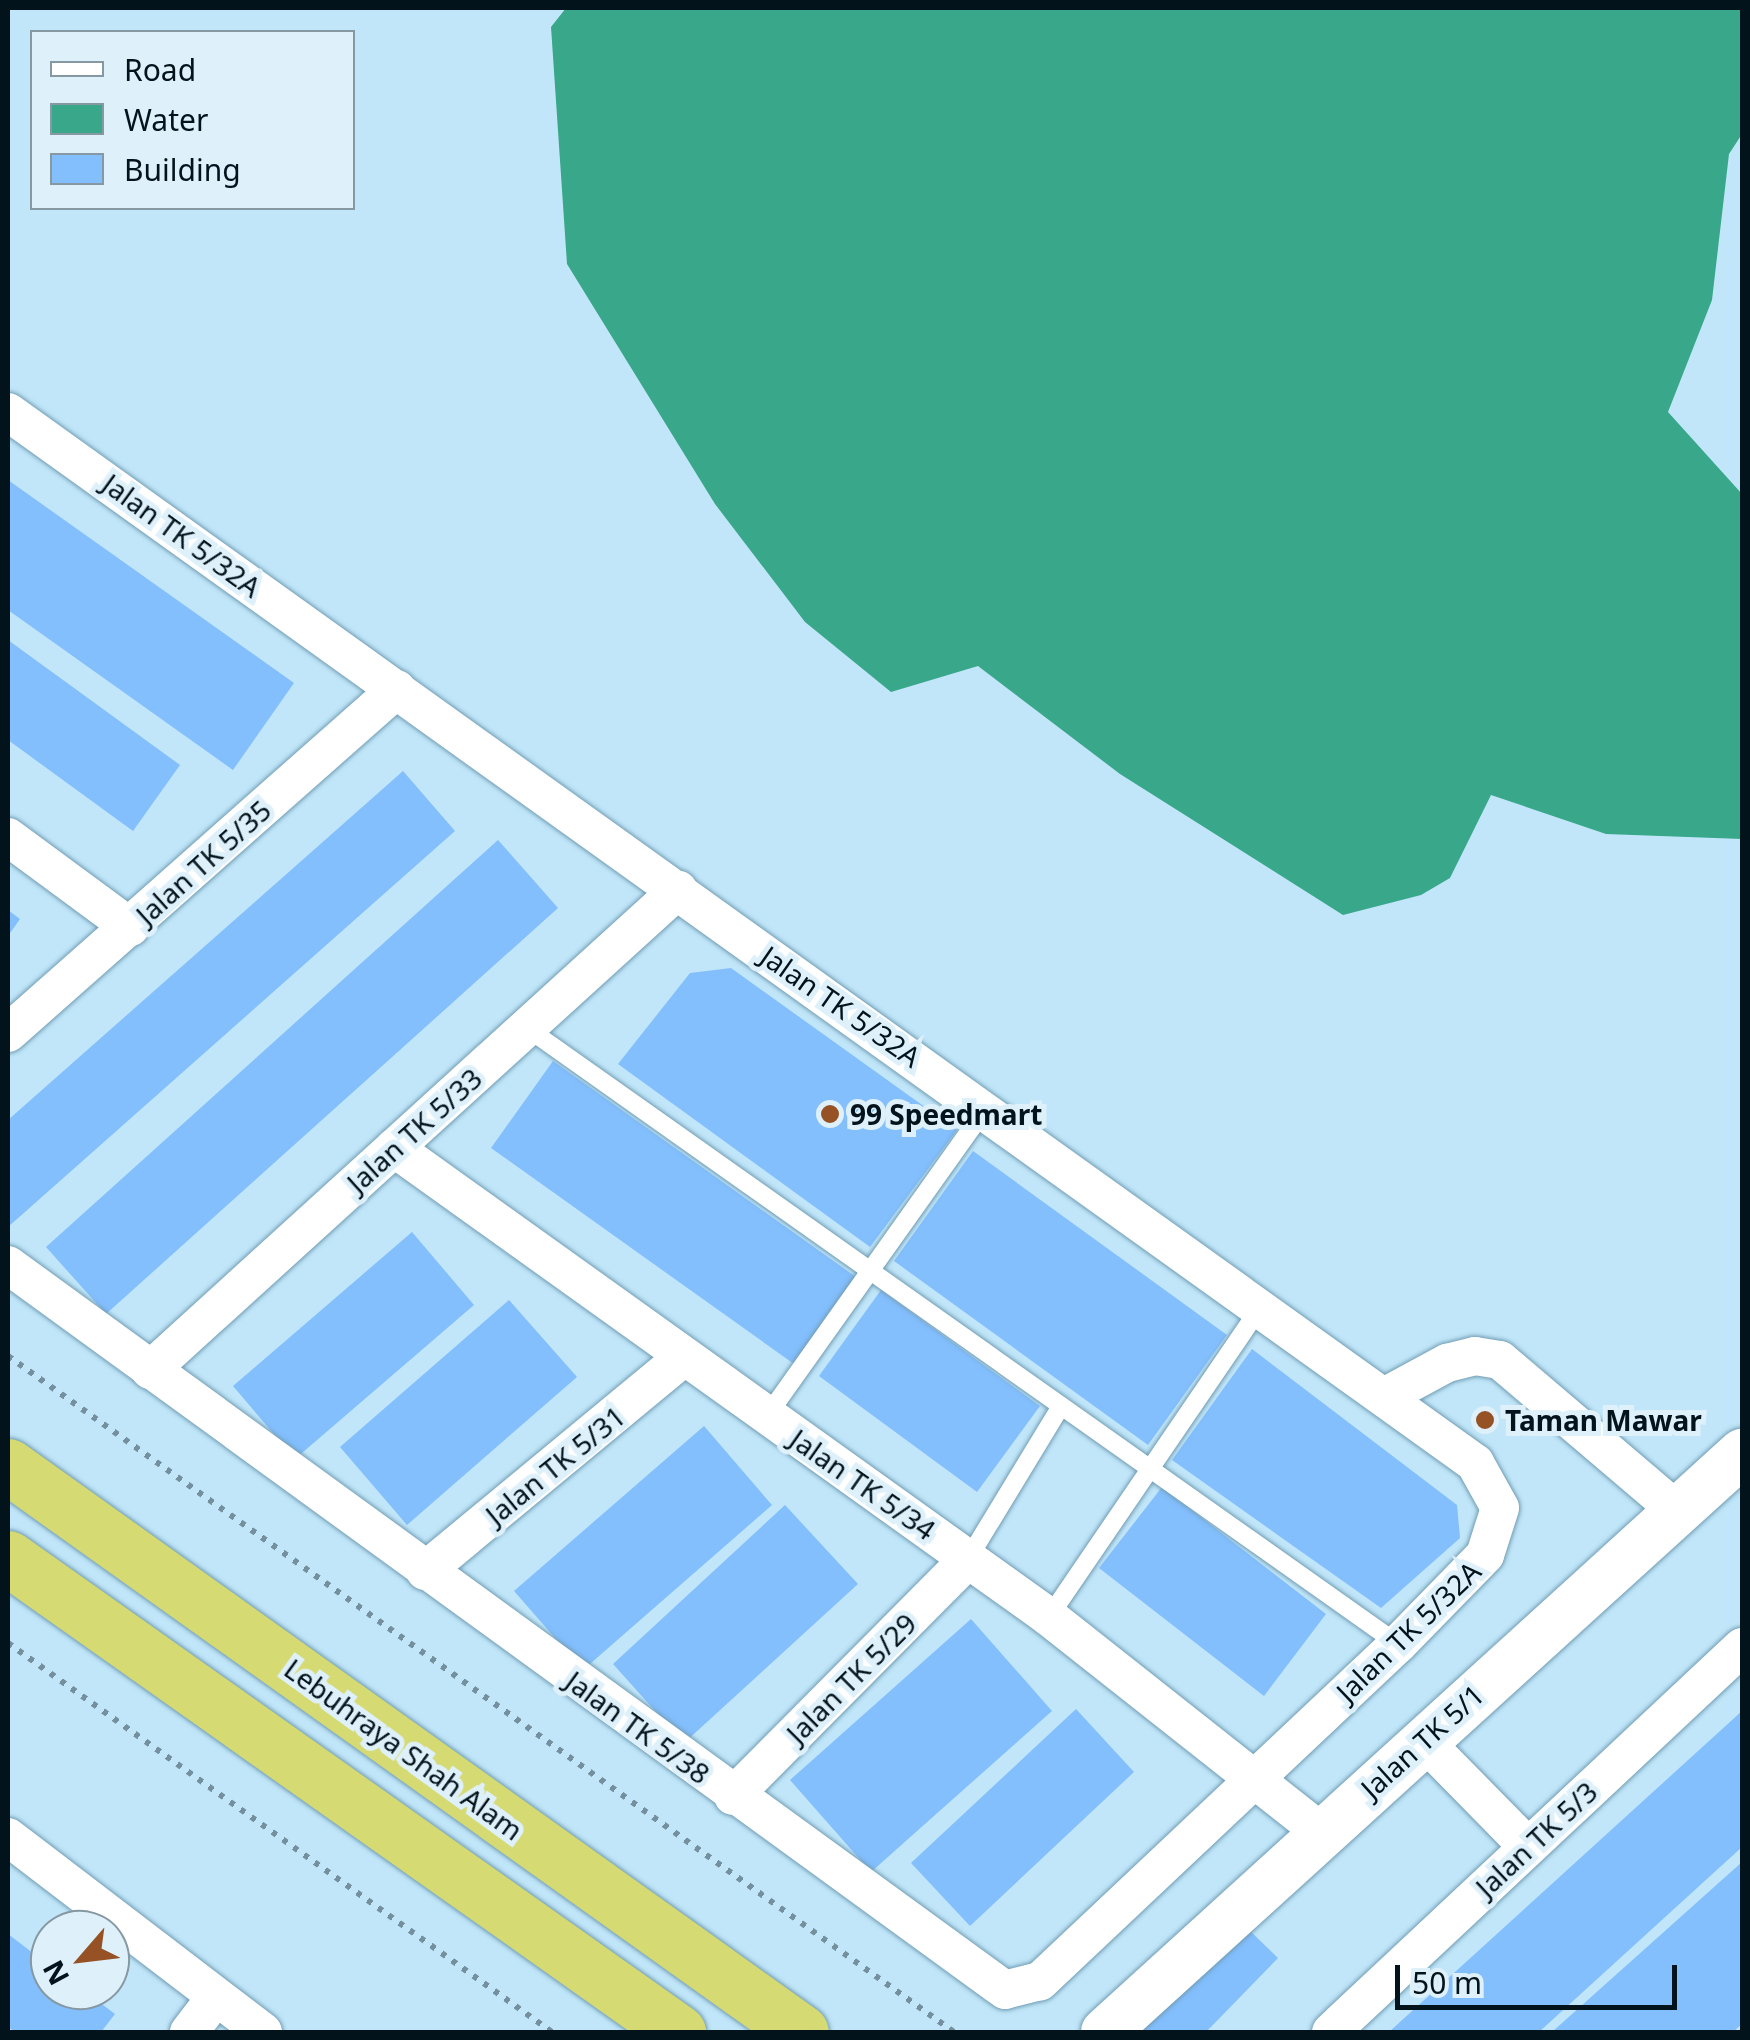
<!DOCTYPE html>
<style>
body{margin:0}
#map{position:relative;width:1750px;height:2040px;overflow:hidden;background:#c1e6f9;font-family:"Noto Sans",sans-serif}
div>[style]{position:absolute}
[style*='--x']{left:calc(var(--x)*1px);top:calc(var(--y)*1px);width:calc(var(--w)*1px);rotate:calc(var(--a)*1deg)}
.water>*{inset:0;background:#39a789}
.building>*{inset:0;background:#83befd}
.path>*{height:6px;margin-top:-3px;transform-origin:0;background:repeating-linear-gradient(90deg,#74909e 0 5px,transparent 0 13px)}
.roads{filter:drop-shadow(0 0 2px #719db4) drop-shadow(0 0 2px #719db4)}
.service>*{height:18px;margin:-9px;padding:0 9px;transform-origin:9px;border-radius:9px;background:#fff}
.minor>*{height:38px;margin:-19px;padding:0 19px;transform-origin:19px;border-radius:19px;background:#fff}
.tertiary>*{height:48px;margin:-24px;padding:0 24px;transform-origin:24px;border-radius:24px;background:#fff}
.motorway>*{height:55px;margin:-27.5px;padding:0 27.5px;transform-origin:27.5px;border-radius:27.5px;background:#d5da72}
.dots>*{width:28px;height:28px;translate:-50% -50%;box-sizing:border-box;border:5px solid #def0fa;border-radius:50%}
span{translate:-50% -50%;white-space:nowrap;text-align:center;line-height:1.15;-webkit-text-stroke:10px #def0fa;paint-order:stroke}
.street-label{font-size:28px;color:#03131b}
.poi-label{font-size:28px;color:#03131b;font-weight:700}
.left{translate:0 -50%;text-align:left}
.frame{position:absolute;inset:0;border:10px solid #03131b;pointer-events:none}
.legend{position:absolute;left:30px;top:30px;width:325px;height:180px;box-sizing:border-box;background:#def0fa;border:2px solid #8698a1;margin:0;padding:12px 18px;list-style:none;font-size:30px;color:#03131b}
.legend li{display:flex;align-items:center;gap:20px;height:50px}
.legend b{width:50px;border:2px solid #8698a1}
.north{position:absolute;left:30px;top:1910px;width:100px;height:100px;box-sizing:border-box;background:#def0fa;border:2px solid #8698a1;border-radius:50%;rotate:242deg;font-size:28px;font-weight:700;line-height:40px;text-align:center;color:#03131b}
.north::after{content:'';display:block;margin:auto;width:35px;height:45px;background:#965224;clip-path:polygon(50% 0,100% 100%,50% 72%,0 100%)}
.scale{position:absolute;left:1395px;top:1965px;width:282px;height:45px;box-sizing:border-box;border:5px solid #03131b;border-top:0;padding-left:12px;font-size:30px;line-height:35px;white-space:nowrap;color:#03131b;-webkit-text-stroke:8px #def0fa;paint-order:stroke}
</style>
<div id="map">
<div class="water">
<i style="clip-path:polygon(566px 8px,1742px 8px,1742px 134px,1729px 154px,1712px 300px,1668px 412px,1742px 494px,1742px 839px,1606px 834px,1491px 795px,1450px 878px,1421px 895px,1343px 915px,1120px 774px,978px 666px,891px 692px,805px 622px,715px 504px,567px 264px,551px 27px)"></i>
</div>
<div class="building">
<i style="clip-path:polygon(8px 480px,294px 683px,233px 770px,8px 610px)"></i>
<i style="clip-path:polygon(8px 640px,180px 765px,133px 831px,8px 740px)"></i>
<i style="clip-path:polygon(403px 771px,455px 831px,8px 1227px,8px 1120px)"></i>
<i style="clip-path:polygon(498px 840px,558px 908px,106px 1314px,46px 1247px)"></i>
<i style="clip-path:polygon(8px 910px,20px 919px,8px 936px)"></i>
<i style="clip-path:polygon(731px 968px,957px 1130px,870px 1247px,618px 1064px,690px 973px)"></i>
<i style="clip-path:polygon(553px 1061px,856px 1277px,794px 1364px,491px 1148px)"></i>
<i style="clip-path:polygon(973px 1151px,1227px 1335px,1148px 1445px,894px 1261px)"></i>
<i style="clip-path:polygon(412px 1232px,474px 1305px,295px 1459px,233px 1386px)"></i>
<i style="clip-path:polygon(881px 1290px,1040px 1406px,977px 1492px,819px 1376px)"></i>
<i style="clip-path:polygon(509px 1300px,577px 1377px,407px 1525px,340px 1447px)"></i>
<i style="clip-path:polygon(1252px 1349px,1457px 1505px,1460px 1538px,1381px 1608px,1172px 1460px)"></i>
<i style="clip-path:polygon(704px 1426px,772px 1505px,583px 1670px,514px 1591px)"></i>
<i style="clip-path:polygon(1162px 1487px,1326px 1614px,1264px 1696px,1099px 1568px)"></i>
<i style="clip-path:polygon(785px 1505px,858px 1584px,684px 1743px,613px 1664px)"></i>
<i style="clip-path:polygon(971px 1619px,1052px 1711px,871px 1872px,790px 1780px)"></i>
<i style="clip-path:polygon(1076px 1709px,1134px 1772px,970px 1926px,911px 1863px)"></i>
<i style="clip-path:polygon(1742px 1711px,1742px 1847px,1539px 2032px,1389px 2032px)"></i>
<i style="clip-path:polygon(1742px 1862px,1742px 2024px,1733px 2032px,1552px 2032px)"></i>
<i style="clip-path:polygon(1245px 1926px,1278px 1958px,1206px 2032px,1141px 2032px)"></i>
<i style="clip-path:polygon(8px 1934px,50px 1966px,50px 1990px,83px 1990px,115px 2014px,101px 2032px,15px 2032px,8px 2027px)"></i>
</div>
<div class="path">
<i style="--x:8;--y:1356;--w:1163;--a:35.55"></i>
<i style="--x:8;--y:1643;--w:669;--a:35.57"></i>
</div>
<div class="roads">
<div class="service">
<i style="--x:527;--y:1028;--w:1067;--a:35.27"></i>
<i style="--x:767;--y:1416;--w:377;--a:-54.6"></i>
<i style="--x:968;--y:1559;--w:179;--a:-58.7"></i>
<i style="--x:1049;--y:1617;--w:374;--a:-55.7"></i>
</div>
<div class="minor">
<i style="--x:8;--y:412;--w:1805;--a:35.62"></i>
<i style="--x:1475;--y:1463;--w:51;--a:60.9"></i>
<i style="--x:1500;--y:1508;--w:49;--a:107.7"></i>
<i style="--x:1485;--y:1555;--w:124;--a:134.3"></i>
<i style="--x:1398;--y:1644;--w:492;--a:136.7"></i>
<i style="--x:1040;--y:1981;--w:36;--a:166"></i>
<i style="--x:1005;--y:1990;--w:1233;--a:-143.98"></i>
<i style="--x:8;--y:837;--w:152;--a:36.4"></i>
<i style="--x:8;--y:1033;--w:519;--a:-41.49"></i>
<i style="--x:394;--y:1148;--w:806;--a:35.6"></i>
<i style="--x:1049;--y:1617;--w:347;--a:38.3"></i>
<i style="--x:150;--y:1370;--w:714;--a:-42.27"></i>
<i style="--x:1384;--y:1397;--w:72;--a:-28.4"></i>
<i style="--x:1447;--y:1363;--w:29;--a:-14"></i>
<i style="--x:1475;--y:1356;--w:25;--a:9"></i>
<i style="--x:1500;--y:1360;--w:231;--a:40.4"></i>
<i style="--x:425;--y:1571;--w:336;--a:-39.6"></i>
<i style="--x:1423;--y:1740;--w:148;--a:45.5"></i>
<i style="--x:733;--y:1796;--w:334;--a:-45.2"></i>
<i style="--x:8;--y:1837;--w:321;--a:37.4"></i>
<i style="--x:189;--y:2032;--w:44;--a:-52.4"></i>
<i style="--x:1331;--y:2032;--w:563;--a:-43.13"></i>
</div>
<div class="tertiary">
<i style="--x:1105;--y:2032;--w:861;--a:-42.27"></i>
</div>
<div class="motorway">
<i style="--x:8;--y:1466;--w:974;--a:35.52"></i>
<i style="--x:8;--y:1558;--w:821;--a:35.28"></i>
</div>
</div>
<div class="dots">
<i style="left:830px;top:1114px;background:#965224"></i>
<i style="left:1485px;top:1420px;background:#965224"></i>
</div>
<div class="street-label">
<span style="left:182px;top:535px;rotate:36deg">Jalan TK 5/32A</span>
<span style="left:203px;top:862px;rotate:-42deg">Jalan TK 5/35</span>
<span style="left:841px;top:1006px;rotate:35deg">Jalan TK 5/32A</span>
<span style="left:414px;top:1130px;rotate:-42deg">Jalan TK 5/33</span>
<span style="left:555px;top:1465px;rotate:-39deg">Jalan TK 5/31</span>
<span style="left:863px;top:1484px;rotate:35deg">Jalan TK 5/34</span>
<span style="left:1408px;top:1631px;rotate:-44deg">Jalan TK 5/32A</span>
<span style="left:851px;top:1678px;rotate:-45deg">Jalan TK 5/29</span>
<span style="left:638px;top:1727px;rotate:36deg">Jalan TK 5/38</span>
<span style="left:1422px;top:1741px;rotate:-42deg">Jalan TK 5/1</span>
<span style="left:404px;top:1749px;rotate:36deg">Lebuhraya Shah Alam</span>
<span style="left:1536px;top:1839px;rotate:-43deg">Jalan TK 5/3</span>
</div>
<div class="poi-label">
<span class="left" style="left:850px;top:1114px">99 Speedmart</span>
<span class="left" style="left:1505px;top:1420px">Taman Mawar</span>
</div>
<div class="frame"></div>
<ul class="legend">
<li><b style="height:12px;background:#fff"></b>Road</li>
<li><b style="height:28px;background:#39a789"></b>Water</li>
<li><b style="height:28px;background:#83befd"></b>Building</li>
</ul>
<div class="north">N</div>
<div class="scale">50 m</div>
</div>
